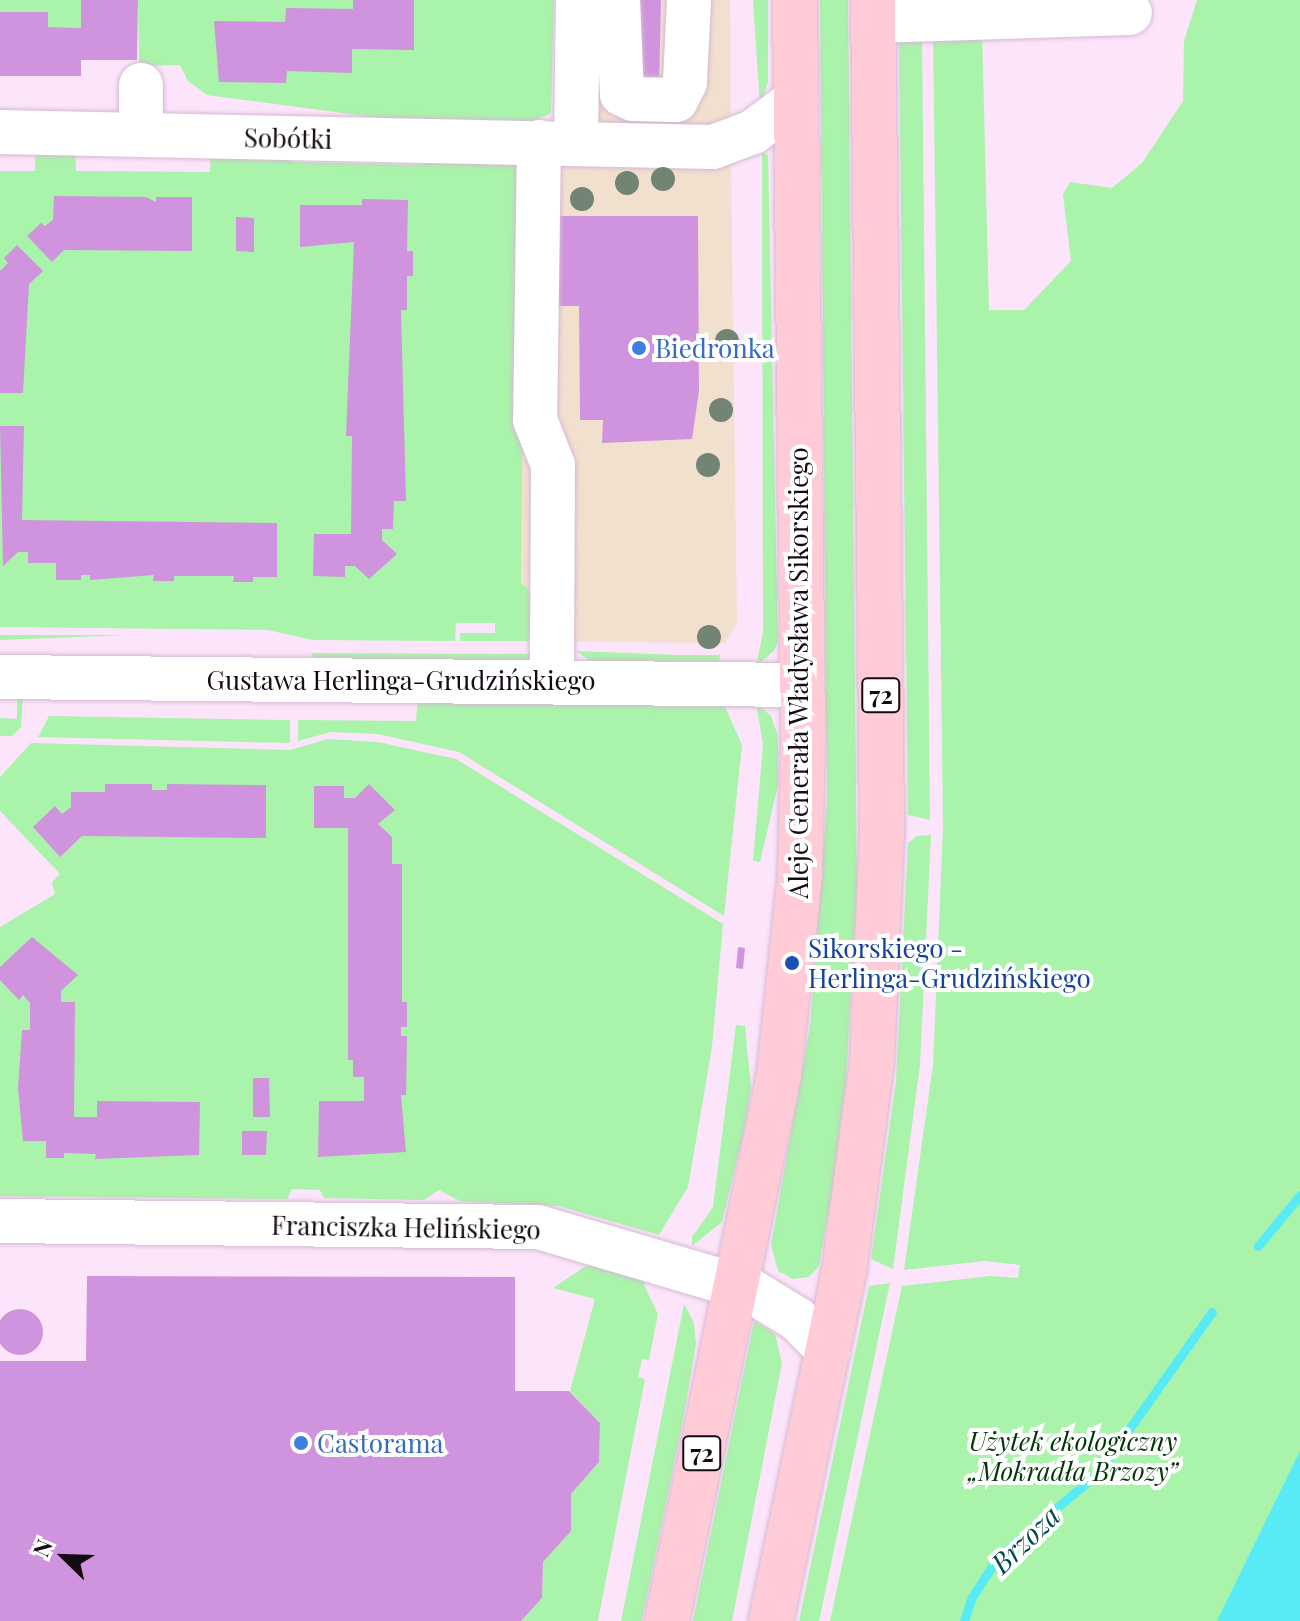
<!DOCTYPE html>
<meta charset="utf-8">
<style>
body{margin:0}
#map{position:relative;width:1300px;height:1621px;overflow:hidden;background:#fce5fb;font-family:"Playfair Display",serif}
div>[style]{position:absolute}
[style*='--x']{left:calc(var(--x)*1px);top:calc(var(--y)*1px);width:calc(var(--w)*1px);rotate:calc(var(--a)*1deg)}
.commercial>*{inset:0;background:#f2e0cf}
.green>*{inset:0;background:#aaf3aa}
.water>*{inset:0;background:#58ebf6}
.stream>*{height:9px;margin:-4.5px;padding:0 4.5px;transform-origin:4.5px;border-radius:4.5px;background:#58ebf6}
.building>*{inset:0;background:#d093de}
.round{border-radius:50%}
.roads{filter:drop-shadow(0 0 2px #d5b9d4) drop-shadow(0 0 2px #d5b9d4)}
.minor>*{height:44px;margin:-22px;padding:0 22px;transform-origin:22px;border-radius:22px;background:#fff}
.major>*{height:44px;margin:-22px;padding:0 22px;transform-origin:22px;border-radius:22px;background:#fecbd7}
.trees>*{width:24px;height:24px;margin:-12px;border-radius:50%;background:#728575}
.dots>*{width:22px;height:22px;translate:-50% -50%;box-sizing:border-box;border:4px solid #fff;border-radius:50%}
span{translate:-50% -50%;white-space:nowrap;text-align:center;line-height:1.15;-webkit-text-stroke:8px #fff;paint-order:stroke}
.shield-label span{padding:2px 6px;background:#fff;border:2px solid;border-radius:6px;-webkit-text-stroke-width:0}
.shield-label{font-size:24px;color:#150b15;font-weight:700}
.street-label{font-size:26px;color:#150b15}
.shop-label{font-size:26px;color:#366cbe}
.left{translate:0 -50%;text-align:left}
.transit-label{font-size:26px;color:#164399}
.park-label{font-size:26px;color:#013607;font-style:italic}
.water-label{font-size:28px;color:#00474b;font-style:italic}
.north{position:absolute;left:24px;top:1517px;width:80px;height:80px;-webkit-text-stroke:6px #fff;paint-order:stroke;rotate:293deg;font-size:22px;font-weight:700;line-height:32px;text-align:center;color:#150b15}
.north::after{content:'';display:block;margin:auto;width:28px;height:36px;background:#150b15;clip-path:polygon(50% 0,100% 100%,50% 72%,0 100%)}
</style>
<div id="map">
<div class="commercial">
<i style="clip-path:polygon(591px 0,730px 0,731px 125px,595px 132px)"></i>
<i style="clip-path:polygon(525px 158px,731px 160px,737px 623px,725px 643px,530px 641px,529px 590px,521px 583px)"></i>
</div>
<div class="green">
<i style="clip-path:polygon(0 0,81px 0,81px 28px,48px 27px,48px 12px,0 12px)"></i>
<i style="clip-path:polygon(138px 0,554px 0,551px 113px,533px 121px,380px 118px,207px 95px,188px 81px,180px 65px,139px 66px)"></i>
<i style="clip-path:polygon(753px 0,768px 0,768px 82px,760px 106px)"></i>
<i style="clip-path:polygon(820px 0,848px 0,857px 885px,846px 1080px,831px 1197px,819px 1266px,809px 1277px,793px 1279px,778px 1271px,771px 1245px,810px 1027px,827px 801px)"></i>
<i style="clip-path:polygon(1197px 0,1300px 0,1300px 1621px,830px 1621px,902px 1286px,990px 1276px,1018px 1278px,1020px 1265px,984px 1261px,904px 1270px,933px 1065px,943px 827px,933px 30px,982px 27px,989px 310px,1024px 310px,1071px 261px,1063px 195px,1070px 182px,1112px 188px,1142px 163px,1183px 101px,1184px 41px)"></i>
<i style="clip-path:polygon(922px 31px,930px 820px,908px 815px,899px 39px)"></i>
<i style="clip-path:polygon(35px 146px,75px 148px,76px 171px,210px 172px,211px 148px,268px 150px,292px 162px,421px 165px,438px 154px,525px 158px,521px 583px,529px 590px,530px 641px,460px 641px,460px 633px,495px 633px,495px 623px,456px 623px,455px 641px,312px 640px,268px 630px,0 627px,0 171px,35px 171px)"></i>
<i style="clip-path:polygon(762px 152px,768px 155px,778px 641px,774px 651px,756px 666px,763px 633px)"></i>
<i style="clip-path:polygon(0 635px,129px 635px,0 640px)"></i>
<i style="clip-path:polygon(576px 651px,679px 655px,720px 655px,718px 669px,602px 669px)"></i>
<i style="clip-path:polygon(311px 653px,537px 654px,534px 663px,315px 659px)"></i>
<i style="clip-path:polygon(17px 694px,23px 695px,21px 727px,12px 736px,0 736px,0 718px,17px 719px)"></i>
<i style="clip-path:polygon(418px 697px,721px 698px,742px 745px,724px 916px,459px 752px,378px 734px,331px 732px,298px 741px,298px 720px,416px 721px)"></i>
<i style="clip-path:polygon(756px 703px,771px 716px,778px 736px,778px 785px,760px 862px,753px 861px,763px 744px)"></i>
<i style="clip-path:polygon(49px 716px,290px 720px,290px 743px,38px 737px)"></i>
<i style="clip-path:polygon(328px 739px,378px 742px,456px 759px,723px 924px,712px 1047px,688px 1187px,659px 1235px,558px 1206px,460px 1201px,439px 1190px,424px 1200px,324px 1198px,320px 1190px,292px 1189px,287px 1199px,0 1196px,0 927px,55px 894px,52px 882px,60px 874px,0 811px,0 777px,31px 743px,290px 750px)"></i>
<i style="clip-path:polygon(931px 835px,920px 1065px,893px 1269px,871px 1259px,896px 1082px,908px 843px,917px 836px)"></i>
<i style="clip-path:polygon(736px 1025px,745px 1026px,751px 1088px,743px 1135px,722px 1222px,692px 1246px,692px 1237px,713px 1207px)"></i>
<i style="clip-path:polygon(592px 1262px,646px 1276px,644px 1285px,658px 1314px,649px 1360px,642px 1359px,638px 1377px,645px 1379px,598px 1621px,521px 1621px,542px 1598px,543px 1562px,571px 1531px,571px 1494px,599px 1462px,600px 1423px,570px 1391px,595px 1299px,553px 1288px)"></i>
<i style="clip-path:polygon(890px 1283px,819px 1621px,799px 1621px,869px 1286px)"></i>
<i style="clip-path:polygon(684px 1304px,694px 1323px,696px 1344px,683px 1420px,642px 1621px,621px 1621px)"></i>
<i style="clip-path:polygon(754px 1321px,775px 1334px,782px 1363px,732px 1621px,693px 1621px)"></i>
</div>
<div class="water">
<i style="clip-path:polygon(1300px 1451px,1300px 1621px,1217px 1621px,1271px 1510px)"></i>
</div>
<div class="stream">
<i style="--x:1258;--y:1246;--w:66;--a:-50.5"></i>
<i style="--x:964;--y:1621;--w:25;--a:-72"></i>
<i style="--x:972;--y:1597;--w:48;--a:-57"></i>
<i style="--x:998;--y:1557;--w:131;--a:-40"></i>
<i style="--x:1098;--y:1473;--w:197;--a:-54.7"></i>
</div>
<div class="building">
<i style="clip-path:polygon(81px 0,138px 0,137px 60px,81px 60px,81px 76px,0 76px,0 12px,48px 12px,48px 27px,81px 28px)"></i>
<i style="clip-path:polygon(353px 0,414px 0,414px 50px,352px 49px,352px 73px,287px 71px,286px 83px,219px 82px,214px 21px,285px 22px,286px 8px,353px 9px)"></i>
<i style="clip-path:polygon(632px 0,661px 0,659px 89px,630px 88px)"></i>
<i style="clip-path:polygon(54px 196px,146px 197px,156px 202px,156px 197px,192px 197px,192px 251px,64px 250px,52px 262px,27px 236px,41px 223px,45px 226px,53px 220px)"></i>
<i style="clip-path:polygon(362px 199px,408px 200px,407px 251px,413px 251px,413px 276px,407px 276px,407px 310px,401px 310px,406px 501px,394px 501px,393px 529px,382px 529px,382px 540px,397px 554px,369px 579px,355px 566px,345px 566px,345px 577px,313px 576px,314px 534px,351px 534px,352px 436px,346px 436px,354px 242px,300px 247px,300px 205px,362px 205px)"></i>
<i style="clip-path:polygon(554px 216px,698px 216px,699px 391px,692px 439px,602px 443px,603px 420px,580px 420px,579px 306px,555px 306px)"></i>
<i style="clip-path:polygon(236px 217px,254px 218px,254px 252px,236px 251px)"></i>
<i style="clip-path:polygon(17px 245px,43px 271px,29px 284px,23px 393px,0 393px,0 271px,8px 263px,4px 258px)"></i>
<i style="clip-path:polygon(0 426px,24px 426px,22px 520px,277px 523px,277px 577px,253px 577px,253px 582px,233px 582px,234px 576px,174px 576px,174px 581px,153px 581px,154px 575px,90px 580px,90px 575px,81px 575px,81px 580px,56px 580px,56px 563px,28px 563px,28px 552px,18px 552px,3px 566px)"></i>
<i style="clip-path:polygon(105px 784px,152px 784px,152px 790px,167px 790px,167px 784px,266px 785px,266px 838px,82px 836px,60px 857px,33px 827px,55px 806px,62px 814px,71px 807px,71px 792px,105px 792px)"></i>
<i style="clip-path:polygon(369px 784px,395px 810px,378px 824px,392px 837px,392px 864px,402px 864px,402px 1002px,407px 1002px,407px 1027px,401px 1027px,401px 1036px,407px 1036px,406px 1095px,401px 1095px,406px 1152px,318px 1157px,319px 1101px,364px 1101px,364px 1077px,353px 1077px,353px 1060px,348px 1060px,348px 828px,314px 828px,314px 786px,344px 786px,344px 798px,355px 798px)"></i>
<i style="clip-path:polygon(32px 937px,78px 975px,61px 991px,61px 1002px,75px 1002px,74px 1117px,97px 1117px,97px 1101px,200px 1102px,199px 1155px,95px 1159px,96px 1154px,64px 1153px,64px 1158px,46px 1158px,46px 1141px,23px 1141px,18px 1088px,22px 1030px,30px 1030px,30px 1003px,23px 995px,19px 1000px,0 980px,0 967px)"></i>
<i style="clip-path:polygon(738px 947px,745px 948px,743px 969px,736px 968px)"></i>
<i style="clip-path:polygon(253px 1078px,269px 1078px,270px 1117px,253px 1117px)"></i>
<i style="clip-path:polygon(242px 1131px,267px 1131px,266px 1155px,242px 1155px)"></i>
<i style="clip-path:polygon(87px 1276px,515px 1277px,515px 1391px,569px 1391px,600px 1423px,599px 1462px,571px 1494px,571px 1531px,543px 1562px,542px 1598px,521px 1621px,0 1621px,0 1361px,86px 1361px)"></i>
<i class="round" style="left:-3px;top:1309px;width:46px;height:46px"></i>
</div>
<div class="roads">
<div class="minor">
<i style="--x:618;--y:0;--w:94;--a:87.6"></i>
<i style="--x:622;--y:94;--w:12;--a:24"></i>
<i style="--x:633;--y:99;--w:43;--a:1.3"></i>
<i style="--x:676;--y:100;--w:20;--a:-63"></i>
<i style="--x:685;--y:82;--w:82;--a:-87.2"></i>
<i style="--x:873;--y:21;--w:257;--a:-1.8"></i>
<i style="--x:141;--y:85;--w:50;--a:90"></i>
<i style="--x:0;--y:132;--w:713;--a:1.21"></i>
<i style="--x:713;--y:147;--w:43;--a:-20.6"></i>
<i style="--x:753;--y:132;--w:54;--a:-36.7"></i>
<i style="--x:539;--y:142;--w:278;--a:90.8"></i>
<i style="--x:535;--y:420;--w:48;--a:68.2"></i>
<i style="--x:553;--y:465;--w:216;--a:90.3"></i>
<i style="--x:576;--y:142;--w:142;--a:-89.2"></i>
<i style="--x:0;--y:677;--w:802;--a:0.57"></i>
<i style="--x:0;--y:1221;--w:538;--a:0.64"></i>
<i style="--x:538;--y:1227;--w:219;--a:16.4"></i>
<i style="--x:748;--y:1289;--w:57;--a:31.5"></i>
<i style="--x:797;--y:1319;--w:44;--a:45"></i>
</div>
<div class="major">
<i style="--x:667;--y:1621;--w:558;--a:-78.43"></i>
<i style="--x:779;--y:1074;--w:202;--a:-84"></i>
<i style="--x:800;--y:873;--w:135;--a:-88.7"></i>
<i style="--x:803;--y:738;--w:738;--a:-90.62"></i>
<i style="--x:771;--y:1621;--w:358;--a:-78.2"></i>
<i style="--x:844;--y:1271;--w:213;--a:-82.4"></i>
<i style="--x:872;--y:1060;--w:232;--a:-87.5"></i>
<i style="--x:882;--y:828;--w:828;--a:-90.62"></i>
</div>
</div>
<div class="trees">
<i style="left:663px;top:179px"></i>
<i style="left:627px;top:183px"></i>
<i style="left:582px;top:199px"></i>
<i style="left:727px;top:341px"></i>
<i style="left:721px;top:410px"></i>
<i style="left:708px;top:465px"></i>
<i style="left:709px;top:637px"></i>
</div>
<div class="dots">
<i style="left:639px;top:348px;background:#3f7fe0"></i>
<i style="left:792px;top:963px;background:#1a4fb4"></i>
<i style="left:301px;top:1443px;background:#3f7fe0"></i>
</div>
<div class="shield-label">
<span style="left:881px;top:695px">72</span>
<span style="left:702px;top:1453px">72</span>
</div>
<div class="street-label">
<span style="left:288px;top:138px;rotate:1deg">Sobótki</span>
<span style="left:798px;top:673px;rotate:-90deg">Aleje Generała Władysława Sikorskiego</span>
<span style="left:401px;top:680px">Gustawa Herlinga-Grudzińskiego</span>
<span style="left:406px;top:1227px;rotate:1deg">Franciszka Helińskiego</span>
</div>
<div class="shop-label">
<span class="left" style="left:655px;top:348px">Biedronka</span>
<span class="left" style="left:317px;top:1443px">Castorama</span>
</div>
<div class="transit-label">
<span class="left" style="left:808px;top:963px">Sikorskiego -<br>Herlinga-Grudzińskiego</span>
</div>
<div class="park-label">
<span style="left:1073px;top:1456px">Użytek ekologiczny<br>„Mokradła Brzozy”</span>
</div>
<div class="water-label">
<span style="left:1025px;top:1539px;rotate:-44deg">Brzoza</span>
</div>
<div class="north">N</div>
</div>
